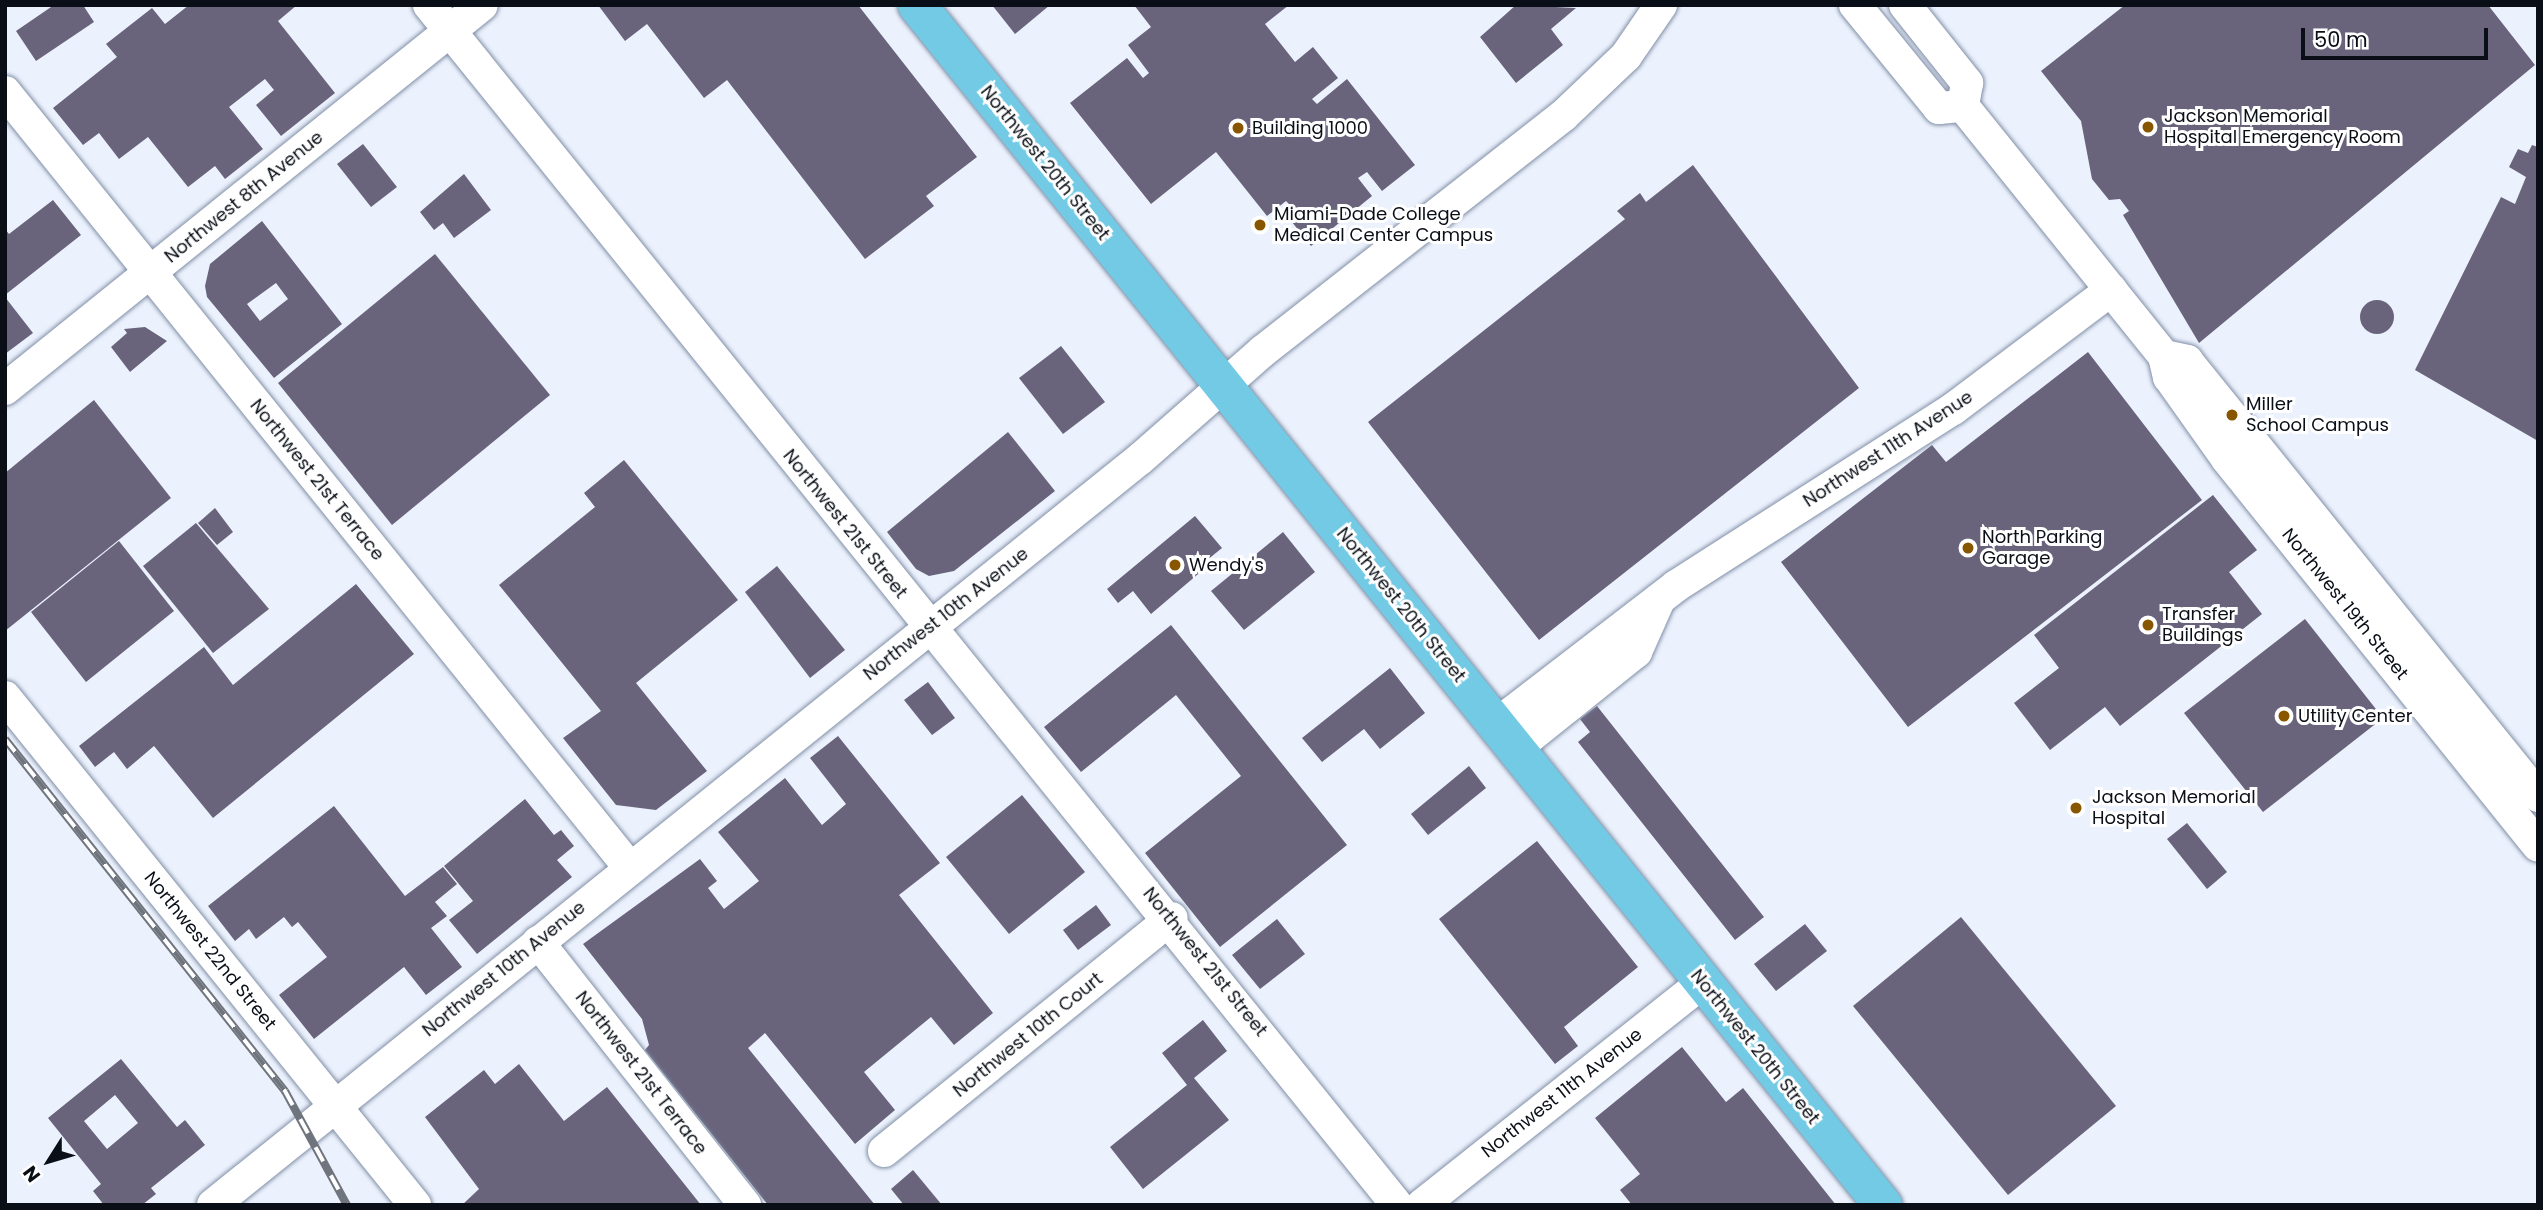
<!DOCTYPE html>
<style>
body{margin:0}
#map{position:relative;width:2543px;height:1210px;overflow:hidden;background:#ecf2fd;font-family:Poppins,sans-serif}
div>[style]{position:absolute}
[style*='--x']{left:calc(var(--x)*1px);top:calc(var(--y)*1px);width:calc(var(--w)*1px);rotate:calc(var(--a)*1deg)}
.building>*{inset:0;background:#69647c}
.round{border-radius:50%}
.roads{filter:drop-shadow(0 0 2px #818fa7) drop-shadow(0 0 2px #818fa7)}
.minor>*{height:32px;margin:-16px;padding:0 16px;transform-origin:16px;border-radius:16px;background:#fff}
.major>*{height:38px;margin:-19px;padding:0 19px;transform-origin:19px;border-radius:19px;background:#72cae5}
.rail>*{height:8px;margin-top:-4px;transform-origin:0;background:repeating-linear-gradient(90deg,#fff 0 16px,#6f747d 0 32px);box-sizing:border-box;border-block:2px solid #6f747d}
.dots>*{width:19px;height:19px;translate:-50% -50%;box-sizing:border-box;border:4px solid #fff;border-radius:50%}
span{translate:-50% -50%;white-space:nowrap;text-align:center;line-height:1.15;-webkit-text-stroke:6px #fff;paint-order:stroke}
.poi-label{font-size:18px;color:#0a0f17}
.left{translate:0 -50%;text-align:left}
.street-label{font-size:18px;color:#0a0f17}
.frame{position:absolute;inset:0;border:7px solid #0a0f17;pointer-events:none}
.north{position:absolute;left:14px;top:1126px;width:70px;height:70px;-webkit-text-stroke:5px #fff;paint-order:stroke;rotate:233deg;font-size:19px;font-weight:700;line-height:28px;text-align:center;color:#0a0f17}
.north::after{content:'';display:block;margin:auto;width:24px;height:32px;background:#0a0f17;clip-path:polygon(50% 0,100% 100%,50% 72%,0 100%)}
.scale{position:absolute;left:2301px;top:28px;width:187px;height:32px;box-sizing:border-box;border:4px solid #0a0f17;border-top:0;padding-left:9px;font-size:21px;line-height:24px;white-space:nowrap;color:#0a0f17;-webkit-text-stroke:5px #fff;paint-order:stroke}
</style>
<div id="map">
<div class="building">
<i style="clip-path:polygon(54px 5px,83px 5px,94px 22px,36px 61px,16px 31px)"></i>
<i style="clip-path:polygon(189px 5px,297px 5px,278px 21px,335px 93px,281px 136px,256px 105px,274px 90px,265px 79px,229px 107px,263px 149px,225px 179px,215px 166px,188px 187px,148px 137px,119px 159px,99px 133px,83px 145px,53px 108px,117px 57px,106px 44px,152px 8px,165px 24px)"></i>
<i style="clip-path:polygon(598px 5px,858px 5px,977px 157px,926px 196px,934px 206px,865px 259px,727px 80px,704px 98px,647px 24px,625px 41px)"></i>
<i style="clip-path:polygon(992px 5px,1050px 5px,1015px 34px)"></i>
<i style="clip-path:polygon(1134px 5px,1289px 5px,1265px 24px,1295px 62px,1313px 47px,1338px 78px,1312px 99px,1317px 104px,1347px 79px,1415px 165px,1382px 191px,1367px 172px,1358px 178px,1372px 196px,1311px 246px,1284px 212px,1291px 206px,1286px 201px,1267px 216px,1216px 152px,1151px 204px,1070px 103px,1127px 58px,1143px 78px,1149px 73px,1128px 45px,1151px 27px)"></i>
<i style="clip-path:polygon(1516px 5px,1576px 8px,1551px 29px,1563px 45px,1516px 83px,1480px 37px)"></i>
<i style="clip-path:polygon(2125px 5px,2488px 5px,2535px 65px,2199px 343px,2123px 215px,2129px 211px,2120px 199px,2109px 200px,2092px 179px,2081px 121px,2041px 71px)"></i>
<i style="clip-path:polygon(363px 144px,397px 187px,371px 207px,337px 164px)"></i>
<i style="clip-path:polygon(2532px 145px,2538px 147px,2538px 441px,2415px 370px,2501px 197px,2515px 204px,2526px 177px,2509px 167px,2518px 149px,2528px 153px)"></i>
<i style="clip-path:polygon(1693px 165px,1859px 388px,1539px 640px,1368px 422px,1625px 219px,1617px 211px,1640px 193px,1646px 202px)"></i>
<i style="clip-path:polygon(464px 174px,491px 210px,454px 238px,443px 223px,434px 230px,420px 212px)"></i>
<i style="clip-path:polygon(53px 200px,81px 235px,5px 295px,5px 229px,9px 234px)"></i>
<i style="clip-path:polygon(evenodd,262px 221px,342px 324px,274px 378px,207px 297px,205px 286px,210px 264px,262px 221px,276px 283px,288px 299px,260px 321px,247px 304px,276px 283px)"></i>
<i style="clip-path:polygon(435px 254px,550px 395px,392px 525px,278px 383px)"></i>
<i style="clip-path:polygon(5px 297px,33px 333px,5px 354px)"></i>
<i class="round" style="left:2360px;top:300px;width:34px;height:34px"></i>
<i style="clip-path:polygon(145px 327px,167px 341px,130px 372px,111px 347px,127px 333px,124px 329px)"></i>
<i style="clip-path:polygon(1061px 346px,1105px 402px,1063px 434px,1019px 378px)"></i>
<i style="clip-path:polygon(2088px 352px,2202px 500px,1908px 727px,1781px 562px,1932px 445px,1946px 462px)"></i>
<i style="clip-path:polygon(94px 400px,171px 498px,5px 631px,5px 473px)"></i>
<i style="clip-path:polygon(1008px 432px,1055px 491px,954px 571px,929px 576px,916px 569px,887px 532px)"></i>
<i style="clip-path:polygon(624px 460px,738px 600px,636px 683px,707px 771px,656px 810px,616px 805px,563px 738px,601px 711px,499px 585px,595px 507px,584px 493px)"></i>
<i style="clip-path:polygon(2213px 495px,2257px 550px,2229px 572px,2262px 614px,2120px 726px,2105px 707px,2050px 750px,2014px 703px,2059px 668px,2034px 635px)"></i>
<i style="clip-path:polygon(215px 508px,233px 532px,217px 545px,198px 523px)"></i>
<i style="clip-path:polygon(1195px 516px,1222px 548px,1201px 565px,1204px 569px,1151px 614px,1133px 591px,1118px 603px,1107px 589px)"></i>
<i style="clip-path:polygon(196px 523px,269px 609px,213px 653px,143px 566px)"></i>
<i style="clip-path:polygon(1283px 532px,1315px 572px,1244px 630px,1211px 591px)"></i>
<i style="clip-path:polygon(119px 541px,174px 611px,86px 682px,31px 612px)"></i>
<i style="clip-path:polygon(777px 566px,845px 650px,810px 678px,745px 592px)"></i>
<i style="clip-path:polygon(356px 584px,414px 654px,213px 818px,154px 746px,127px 769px,114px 752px,95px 767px,79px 746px,204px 647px,233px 685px)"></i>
<i style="clip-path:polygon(2305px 619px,2383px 718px,2263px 812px,2184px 713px)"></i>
<i style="clip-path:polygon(1171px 625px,1347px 845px,1220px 947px,1145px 853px,1241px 776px,1176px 695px,1081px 772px,1044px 727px)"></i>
<i style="clip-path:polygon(1390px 668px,1425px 713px,1380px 749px,1364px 729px,1322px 762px,1302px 738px)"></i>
<i style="clip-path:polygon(928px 682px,955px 718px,932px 735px,904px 700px)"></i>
<i style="clip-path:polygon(1597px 706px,1764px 917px,1735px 940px,1578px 742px,1590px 732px,1580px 719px)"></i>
<i style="clip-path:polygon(838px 736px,940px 863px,899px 895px,993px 1013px,954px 1045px,931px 1017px,864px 1072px,895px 1110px,855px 1144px,765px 1033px,748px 1048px,875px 1205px,768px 1205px,645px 1050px,649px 1045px,642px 1019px,583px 944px,700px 859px,717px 881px,708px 888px,724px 909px,759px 881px,718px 832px,785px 778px,822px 825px,846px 804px,810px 758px)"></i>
<i style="clip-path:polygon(1469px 766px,1486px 788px,1428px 835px,1411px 814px)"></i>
<i style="clip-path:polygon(1022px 795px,1085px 872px,1009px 934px,946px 857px)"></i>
<i style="clip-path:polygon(525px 799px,554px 835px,561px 830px,574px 846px,557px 860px,572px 877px,477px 954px,449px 920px,473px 901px,444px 866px)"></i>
<i style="clip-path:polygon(334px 806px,405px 896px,443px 867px,457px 884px,435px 902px,447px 916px,431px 928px,462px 967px,426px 995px,404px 967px,314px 1039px,279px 995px,327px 957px,298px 922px,292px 927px,284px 917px,256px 939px,249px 929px,235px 941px,208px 906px)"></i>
<i style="clip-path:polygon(2187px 823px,2227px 872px,2207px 889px,2167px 839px)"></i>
<i style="clip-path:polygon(1537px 841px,1638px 967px,1564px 1027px,1578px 1046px,1555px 1064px,1439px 919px)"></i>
<i style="clip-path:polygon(1096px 905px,1111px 925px,1078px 950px,1063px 930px)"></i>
<i style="clip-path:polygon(1961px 917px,2116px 1106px,2008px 1195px,1853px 1006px)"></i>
<i style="clip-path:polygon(1277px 919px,1305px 954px,1260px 989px,1232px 955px)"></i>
<i style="clip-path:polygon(1805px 924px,1827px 951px,1776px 991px,1754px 964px)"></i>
<i style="clip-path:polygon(1203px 1020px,1227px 1051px,1194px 1078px,1229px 1120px,1143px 1189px,1110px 1147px,1187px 1085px,1162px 1053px)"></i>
<i style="clip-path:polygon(1682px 1047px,1726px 1102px,1743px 1088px,1836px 1205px,1632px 1205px,1620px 1190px,1640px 1174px,1595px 1118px)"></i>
<i style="clip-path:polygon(evenodd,121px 1059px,177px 1127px,185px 1120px,205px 1145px,151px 1188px,156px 1194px,142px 1205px,104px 1205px,93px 1191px,101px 1184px,48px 1118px,121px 1059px,115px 1095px,138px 1123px,107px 1149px,84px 1121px,115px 1095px)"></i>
<i style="clip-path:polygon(519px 1064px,564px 1121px,607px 1087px,701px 1205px,462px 1205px,479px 1189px,425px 1117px,484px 1070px,495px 1084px)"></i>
<i style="clip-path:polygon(913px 1170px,942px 1205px,904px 1205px,891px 1189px)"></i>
</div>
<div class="roads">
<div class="minor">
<i style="--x:429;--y:5;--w:1542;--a:51.11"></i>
<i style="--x:1855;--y:5;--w:133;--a:50.8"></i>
<i style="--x:1939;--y:108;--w:24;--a:-5"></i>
<i style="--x:1905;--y:5;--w:100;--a:51.5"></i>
<i style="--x:1967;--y:83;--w:23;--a:100"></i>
<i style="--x:5;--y:92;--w:995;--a:51.16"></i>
<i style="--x:1963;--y:106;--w:321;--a:51.2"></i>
<i style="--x:2164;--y:356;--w:22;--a:77"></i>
<i style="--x:2169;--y:377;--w:100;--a:54.7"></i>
<i style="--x:2227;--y:459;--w:496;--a:51.2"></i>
<i style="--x:2164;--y:356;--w:24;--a:12"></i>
<i style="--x:2187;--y:361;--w:559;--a:51.1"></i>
<i style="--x:5;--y:389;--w:612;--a:-38.84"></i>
<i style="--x:5;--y:697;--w:653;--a:51.09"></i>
<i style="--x:1497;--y:724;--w:226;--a:-37.6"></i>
<i style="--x:1676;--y:586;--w:329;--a:-32.6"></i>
<i style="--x:1953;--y:409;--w:198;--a:-37"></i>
<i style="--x:1516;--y:748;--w:154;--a:-38.7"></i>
<i style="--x:1636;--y:652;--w:57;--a:-66.1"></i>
<i style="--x:538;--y:942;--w:335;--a:51.8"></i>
<i style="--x:884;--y:1151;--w:370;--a:-39"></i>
<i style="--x:213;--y:1205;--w:1190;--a:-38.83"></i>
<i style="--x:1140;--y:459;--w:164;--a:-41.3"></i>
<i style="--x:1263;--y:351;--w:381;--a:-38.1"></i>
<i style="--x:1563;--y:116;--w:87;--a:-43.6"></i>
<i style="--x:1626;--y:56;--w:62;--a:-55.5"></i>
<i style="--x:1422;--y:1205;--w:359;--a:-38.4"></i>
</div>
<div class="major">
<i style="--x:917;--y:5;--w:1541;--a:51.17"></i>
</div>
</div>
<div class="rail">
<i style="--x:5;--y:739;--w:450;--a:51.5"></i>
<i style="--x:285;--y:1091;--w:130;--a:61.5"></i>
</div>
<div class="dots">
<i style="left:2148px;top:127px;background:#895600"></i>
<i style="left:1238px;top:128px;background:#895600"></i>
<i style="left:1260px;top:225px;background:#895600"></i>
<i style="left:2232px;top:415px;background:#895600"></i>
<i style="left:1968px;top:548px;background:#895600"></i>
<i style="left:1175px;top:565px;background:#895600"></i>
<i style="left:2148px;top:625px;background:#895600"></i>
<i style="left:2284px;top:716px;background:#895600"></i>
<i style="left:2076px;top:808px;background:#895600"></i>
</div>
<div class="poi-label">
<span class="left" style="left:2164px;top:127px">Jackson Memorial<br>Hospital Emergency Room</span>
<span class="left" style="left:1252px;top:128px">Building 1000</span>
<span class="left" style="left:1274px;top:225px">Miami-Dade College<br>Medical Center Campus</span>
<span class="left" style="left:2246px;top:415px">Miller<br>School Campus</span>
<span class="left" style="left:1982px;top:548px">North Parking<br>Garage</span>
<span class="left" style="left:1189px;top:565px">Wendy's</span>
<span class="left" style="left:2162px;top:625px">Transfer<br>Buildings</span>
<span class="left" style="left:2298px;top:716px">Utility Center</span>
<span class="left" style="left:2092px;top:808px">Jackson Memorial<br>Hospital</span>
</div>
<div class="street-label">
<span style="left:1045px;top:163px;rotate:51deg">Northwest 20th Street</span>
<span style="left:244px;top:197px;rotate:-39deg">Northwest 8th Avenue</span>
<span style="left:1888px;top:449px;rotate:-33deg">Northwest 11th Avenue</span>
<span style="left:317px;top:480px;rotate:51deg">Northwest 21st Terrace</span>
<span style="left:845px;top:524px;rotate:51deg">Northwest 21st Street</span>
<span style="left:2345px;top:604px;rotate:51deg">Northwest 19th Street</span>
<span style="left:1401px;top:605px;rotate:51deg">Northwest 20th Street</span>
<span style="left:946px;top:614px;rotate:-38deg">Northwest 10th Avenue</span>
<span style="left:210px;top:951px;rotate:51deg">Northwest 22nd Street</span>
<span style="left:1205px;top:962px;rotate:51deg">Northwest 21st Street</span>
<span style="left:504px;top:969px;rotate:-39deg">Northwest 10th Avenue</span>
<span style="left:1028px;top:1035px;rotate:-39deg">Northwest 10th Court</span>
<span style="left:1755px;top:1047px;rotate:51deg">Northwest 20th Street</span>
<span style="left:641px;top:1073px;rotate:52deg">Northwest 21st Terrace</span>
<span style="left:1562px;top:1093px;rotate:-38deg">Northwest 11th Avenue</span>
</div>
<div class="frame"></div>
<div class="north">N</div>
<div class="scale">50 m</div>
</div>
